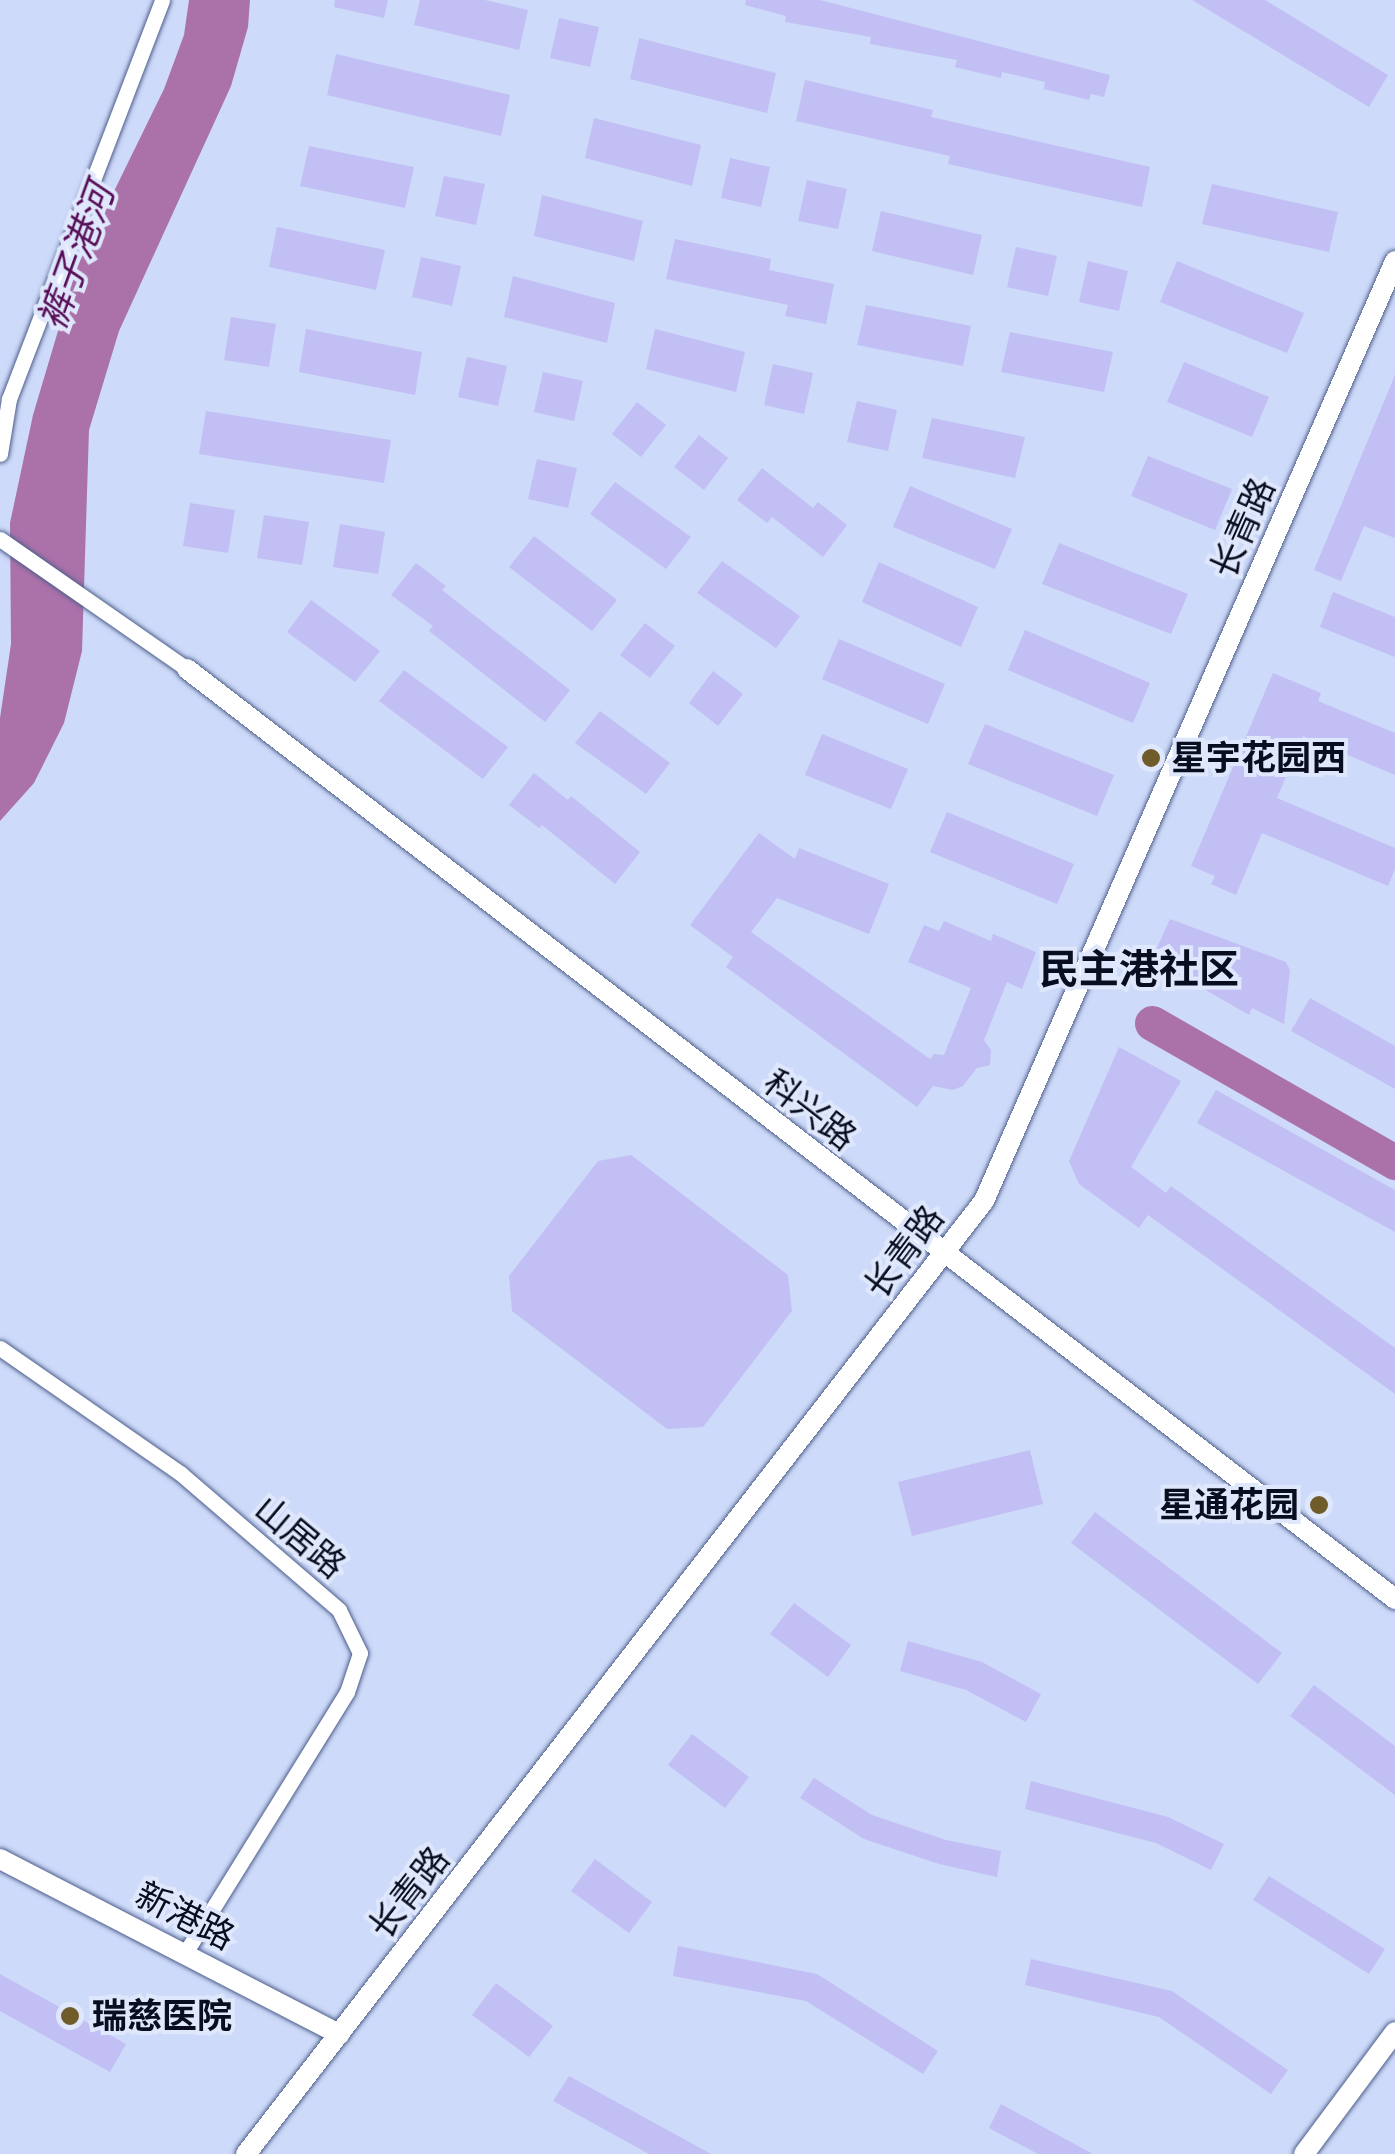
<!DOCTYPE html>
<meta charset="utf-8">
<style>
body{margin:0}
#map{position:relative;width:1395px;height:2154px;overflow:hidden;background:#cddaf9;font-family:"DejaVu Sans","Noto Sans SC",sans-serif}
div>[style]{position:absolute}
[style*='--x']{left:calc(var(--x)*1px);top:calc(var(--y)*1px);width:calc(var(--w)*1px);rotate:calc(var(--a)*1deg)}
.water>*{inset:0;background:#ab71a9}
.river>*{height:35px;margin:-17.5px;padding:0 17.5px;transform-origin:17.5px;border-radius:17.5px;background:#ab71a9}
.building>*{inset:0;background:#c2bff4}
.roads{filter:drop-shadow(0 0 2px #4d5e8b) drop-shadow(0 0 2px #4d5e8b)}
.minor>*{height:15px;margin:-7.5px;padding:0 7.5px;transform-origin:7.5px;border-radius:7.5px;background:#fff}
.tertiary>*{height:20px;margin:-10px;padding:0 10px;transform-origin:10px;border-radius:10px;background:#fff}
.dots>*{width:28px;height:28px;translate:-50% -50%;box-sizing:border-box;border:5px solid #dfe7fc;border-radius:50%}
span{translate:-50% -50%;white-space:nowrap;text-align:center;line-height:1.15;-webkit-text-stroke:8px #dfe7fc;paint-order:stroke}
.street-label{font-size:35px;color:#080e1f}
.poi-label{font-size:35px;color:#080e1f;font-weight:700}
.left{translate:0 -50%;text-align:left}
.right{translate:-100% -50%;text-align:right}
.water-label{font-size:38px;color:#580f58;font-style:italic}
.quarter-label{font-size:40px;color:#080e1f;font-weight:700}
</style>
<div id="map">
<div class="water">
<i style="clip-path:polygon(189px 0,250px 0,248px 27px,231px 86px,119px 331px,89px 430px,82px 651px,64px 723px,34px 783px,0 821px,0 718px,11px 644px,10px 523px,33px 415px,77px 267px,164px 89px,184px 35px)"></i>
</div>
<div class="river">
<i style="--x:1152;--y:1023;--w:280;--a:29.8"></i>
</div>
<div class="building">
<i style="clip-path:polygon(335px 0,388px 0,384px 18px,334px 7px)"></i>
<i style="clip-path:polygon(420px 0,485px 0,528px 10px,519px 50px,414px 25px)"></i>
<i style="clip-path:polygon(746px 0,820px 0,1110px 75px,1104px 97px,1091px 94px,1089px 100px,1044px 89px,1045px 82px,1002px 72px,1001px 78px,955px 67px,957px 60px,870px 44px,871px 37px,785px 22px,786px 16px,745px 5px)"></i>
<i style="clip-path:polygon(1192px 0,1265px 0,1388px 75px,1369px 107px)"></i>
<i style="clip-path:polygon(559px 18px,599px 27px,590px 67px,550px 58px)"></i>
<i style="clip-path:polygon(639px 38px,776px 73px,767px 113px,630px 79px)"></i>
<i style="clip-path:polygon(336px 54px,510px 95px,501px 136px,327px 95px)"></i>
<i style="clip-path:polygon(805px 80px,933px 110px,931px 117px,1150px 167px,1142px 207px,948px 164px,950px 156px,796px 121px)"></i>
<i style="clip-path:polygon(594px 118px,701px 145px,692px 186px,585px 158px)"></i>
<i style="clip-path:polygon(309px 146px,414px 167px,405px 208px,300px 186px)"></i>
<i style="clip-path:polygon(730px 158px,770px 167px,761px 207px,721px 198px)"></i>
<i style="clip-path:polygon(444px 176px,485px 184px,476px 225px,435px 216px)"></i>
<i style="clip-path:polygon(807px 180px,847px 189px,838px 229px,798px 221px)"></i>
<i style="clip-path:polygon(1212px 184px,1338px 212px,1329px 252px,1202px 224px)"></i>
<i style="clip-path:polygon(542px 195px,643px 221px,634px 261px,534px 236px)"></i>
<i style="clip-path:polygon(881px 211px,982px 235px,973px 275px,872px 251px)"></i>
<i style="clip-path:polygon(277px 227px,385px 250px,376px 290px,269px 267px)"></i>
<i style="clip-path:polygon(675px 239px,771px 259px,769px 270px,834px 284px,826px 324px,785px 316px,788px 305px,666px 279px)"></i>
<i style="clip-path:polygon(1016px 247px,1057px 256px,1048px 296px,1007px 287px)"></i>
<i style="clip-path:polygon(421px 257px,461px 266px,452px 306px,412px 297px)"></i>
<i style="clip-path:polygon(1088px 261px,1128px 271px,1119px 311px,1079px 302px)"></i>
<i style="clip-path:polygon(1177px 261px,1304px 313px,1287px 353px,1160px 302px)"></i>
<i style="clip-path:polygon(513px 276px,615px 303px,607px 343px,504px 317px)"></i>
<i style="clip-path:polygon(866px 305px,971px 326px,963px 366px,857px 345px)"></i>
<i style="clip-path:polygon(231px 317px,276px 324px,269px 367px,224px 360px)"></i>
<i style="clip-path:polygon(306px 329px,422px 352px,415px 395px,299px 372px)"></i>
<i style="clip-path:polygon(655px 329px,745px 352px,736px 392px,646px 369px)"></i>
<i style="clip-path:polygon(1010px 332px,1113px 352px,1104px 392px,1001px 372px)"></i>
<i style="clip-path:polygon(467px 357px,507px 366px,498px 406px,458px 397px)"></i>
<i style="clip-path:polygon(1184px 362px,1269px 397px,1252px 437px,1167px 402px)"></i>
<i style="clip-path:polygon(773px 364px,813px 373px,804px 414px,764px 405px)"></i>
<i style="clip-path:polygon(543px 372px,583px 381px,574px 421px,534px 412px)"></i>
<i style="clip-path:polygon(1395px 375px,1395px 538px,1364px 526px,1341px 581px,1314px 570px)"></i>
<i style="clip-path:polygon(857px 401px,897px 410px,888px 451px,847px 442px)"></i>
<i style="clip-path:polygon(637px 402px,666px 425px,641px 457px,612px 434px)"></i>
<i style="clip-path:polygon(206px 411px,391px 440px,384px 483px,199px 454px)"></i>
<i style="clip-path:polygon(932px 418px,1025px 437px,1015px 478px,922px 458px)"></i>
<i style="clip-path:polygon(699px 435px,728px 458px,704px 490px,674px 467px)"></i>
<i style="clip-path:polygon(1148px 456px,1232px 489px,1215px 530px,1131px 496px)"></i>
<i style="clip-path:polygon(537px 459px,577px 468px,568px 508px,528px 499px)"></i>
<i style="clip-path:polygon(762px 468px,813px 508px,818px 502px,847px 525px,823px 557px,772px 517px,767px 523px,737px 500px)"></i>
<i style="clip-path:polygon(615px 482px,691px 537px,666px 569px,590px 514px)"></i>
<i style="clip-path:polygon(910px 486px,1012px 529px,995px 569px,893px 527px)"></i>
<i style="clip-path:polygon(190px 503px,235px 510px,228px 553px,183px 546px)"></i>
<i style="clip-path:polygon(264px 515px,309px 522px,302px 565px,257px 558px)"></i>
<i style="clip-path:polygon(340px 524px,385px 532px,378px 574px,333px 567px)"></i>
<i style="clip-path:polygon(534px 536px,617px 600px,592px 631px,509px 567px)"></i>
<i style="clip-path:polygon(1059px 543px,1188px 594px,1171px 634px,1042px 584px)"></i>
<i style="clip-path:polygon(722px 561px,800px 616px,776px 648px,697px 593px)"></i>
<i style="clip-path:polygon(879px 562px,978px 607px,961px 647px,862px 602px)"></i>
<i style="clip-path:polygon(416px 563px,446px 586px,442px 590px,570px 690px,545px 722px,429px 631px,433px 626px,391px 595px)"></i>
<i style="clip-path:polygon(1333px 592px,1395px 617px,1395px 657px,1320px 627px)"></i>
<i style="clip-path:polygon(311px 600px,380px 651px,355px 682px,287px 632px)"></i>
<i style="clip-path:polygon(645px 623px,675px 646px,650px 678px,620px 655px)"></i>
<i style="clip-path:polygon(1025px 630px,1150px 683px,1133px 723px,1008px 670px)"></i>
<i style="clip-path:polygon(839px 639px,945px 684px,928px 724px,822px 679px)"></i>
<i style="clip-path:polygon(404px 670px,508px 747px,483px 779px,379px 701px)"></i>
<i style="clip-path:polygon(713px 671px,743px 694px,718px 726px,689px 703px)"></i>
<i style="clip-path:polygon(1273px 673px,1321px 693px,1318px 701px,1395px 733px,1395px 775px,1303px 736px,1277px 798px,1395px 848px,1395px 869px,1388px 886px,1262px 833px,1236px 895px,1211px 884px,1215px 876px,1191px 866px)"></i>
<i style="clip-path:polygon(600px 711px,670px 763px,646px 794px,575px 743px)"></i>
<i style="clip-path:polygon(985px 724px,1114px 775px,1097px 816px,968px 764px)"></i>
<i style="clip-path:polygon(822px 734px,908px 769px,891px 809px,805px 775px)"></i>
<i style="clip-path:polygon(534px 773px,568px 800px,571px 796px,640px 852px,615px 884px,542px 825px,539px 828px,509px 805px)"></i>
<i style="clip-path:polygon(947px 812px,1074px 864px,1057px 904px,930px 852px)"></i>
<i style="clip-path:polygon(759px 833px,795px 859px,799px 848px,889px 884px,869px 934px,777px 898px,751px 932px,930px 1059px,934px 1054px,944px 1055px,971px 988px,908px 962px,924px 925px,939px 931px,944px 921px,991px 941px,993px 934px,1036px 952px,1022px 989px,1007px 982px,984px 1040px,991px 1050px,990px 1065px,977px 1068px,963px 1086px,953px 1090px,933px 1086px,917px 1107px,726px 967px,733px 957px,690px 925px)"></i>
<i style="clip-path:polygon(1170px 919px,1286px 962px,1290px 970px,1284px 1024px,1252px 1008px,1249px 1015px,1152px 959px)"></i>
<i style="clip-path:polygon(1310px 998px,1395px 1046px,1395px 1089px,1291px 1031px)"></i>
<i style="clip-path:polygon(1119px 1047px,1181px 1081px,1131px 1167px,1166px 1193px,1171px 1186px,1395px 1348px,1395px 1394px,1148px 1215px,1139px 1228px,1079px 1184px,1069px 1161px)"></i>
<i style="clip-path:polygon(1216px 1090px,1395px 1190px,1395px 1232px,1197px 1123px)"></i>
<i style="clip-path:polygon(631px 1155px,788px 1275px,792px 1311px,703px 1427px,667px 1429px,512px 1311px,509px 1276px,598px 1161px)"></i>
<i style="clip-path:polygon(1030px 1450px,1043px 1504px,912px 1536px,898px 1482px)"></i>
<i style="clip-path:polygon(1095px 1512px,1282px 1653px,1258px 1684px,1071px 1543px)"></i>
<i style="clip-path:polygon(794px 1603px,851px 1645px,828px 1677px,770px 1634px)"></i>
<i style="clip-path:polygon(908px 1641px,982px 1662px,1041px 1694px,1026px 1722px,966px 1690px,900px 1671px)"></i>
<i style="clip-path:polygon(1314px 1685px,1395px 1746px,1395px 1795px,1290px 1716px)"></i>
<i style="clip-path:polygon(692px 1734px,749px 1777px,725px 1808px,668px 1765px)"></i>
<i style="clip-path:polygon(814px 1778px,872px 1815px,946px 1840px,1001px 1851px,997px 1877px,939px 1864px,864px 1839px,800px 1798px)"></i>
<i style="clip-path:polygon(1031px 1781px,1168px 1817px,1224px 1844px,1211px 1870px,1156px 1843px,1025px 1809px)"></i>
<i style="clip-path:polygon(595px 1859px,652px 1902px,629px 1933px,571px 1891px)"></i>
<i style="clip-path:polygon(1269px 1876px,1385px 1949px,1369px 1974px,1253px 1900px)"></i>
<i style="clip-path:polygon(678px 1946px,817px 1974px,938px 2051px,923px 2074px,806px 2001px,673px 1976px)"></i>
<i style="clip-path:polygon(1031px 1959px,1172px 1991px,1288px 2070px,1271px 2094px,1159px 2017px,1025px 1985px)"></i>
<i style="clip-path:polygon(0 1974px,126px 2044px,110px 2072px,0 2011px)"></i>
<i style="clip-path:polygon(496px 1983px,553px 2026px,529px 2057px,472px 2015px)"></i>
<i style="clip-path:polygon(569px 2076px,711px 2154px,649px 2154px,553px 2101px)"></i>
<i style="clip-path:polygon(1001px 2104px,1093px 2154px,1038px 2154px,989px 2128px)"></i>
</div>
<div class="roads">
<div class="minor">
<i style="--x:0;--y:454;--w:56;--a:-80.7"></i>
<i style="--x:9;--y:399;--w:427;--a:-69"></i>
<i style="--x:0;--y:539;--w:228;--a:34.8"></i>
<i style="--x:0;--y:1348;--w:219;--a:34.8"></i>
<i style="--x:180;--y:1473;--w:210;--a:40.7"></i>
<i style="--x:339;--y:1610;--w:48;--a:64"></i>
<i style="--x:360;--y:1653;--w:41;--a:108.4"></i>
<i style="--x:347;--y:1692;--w:306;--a:121.8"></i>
</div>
<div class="tertiary">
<i style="--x:187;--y:669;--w:1525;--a:37.59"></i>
<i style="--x:0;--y:1859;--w:382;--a:27.3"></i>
<i style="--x:246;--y:2154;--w:1205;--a:-52.25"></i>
<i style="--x:984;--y:1201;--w:1026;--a:-66.38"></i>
<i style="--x:1304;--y:2154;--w:152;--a:-53.3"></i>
</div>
</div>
<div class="dots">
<i style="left:1151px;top:758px;background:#705c2b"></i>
<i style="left:1319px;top:1505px;background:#705c2b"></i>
<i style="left:70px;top:2016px;background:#705c2b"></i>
</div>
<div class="street-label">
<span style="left:1243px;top:528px;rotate:-66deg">长青路</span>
<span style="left:810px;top:1110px;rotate:38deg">科兴路</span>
<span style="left:904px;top:1252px;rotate:-53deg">长青路</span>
<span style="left:300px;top:1537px;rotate:40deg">山居路</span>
<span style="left:409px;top:1893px;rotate:-52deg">长青路</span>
<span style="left:185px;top:1916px;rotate:27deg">新港路</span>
</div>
<div class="poi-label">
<span class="left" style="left:1171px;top:758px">星宇花园西</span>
<span class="right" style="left:1299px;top:1505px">星通花园</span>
<span class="left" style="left:92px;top:2016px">瑞慈医院</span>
</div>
<div class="water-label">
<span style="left:77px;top:257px;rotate:-70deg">裤子港河</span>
</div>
<div class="quarter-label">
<span style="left:1139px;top:969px">民主港社区</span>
</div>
</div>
